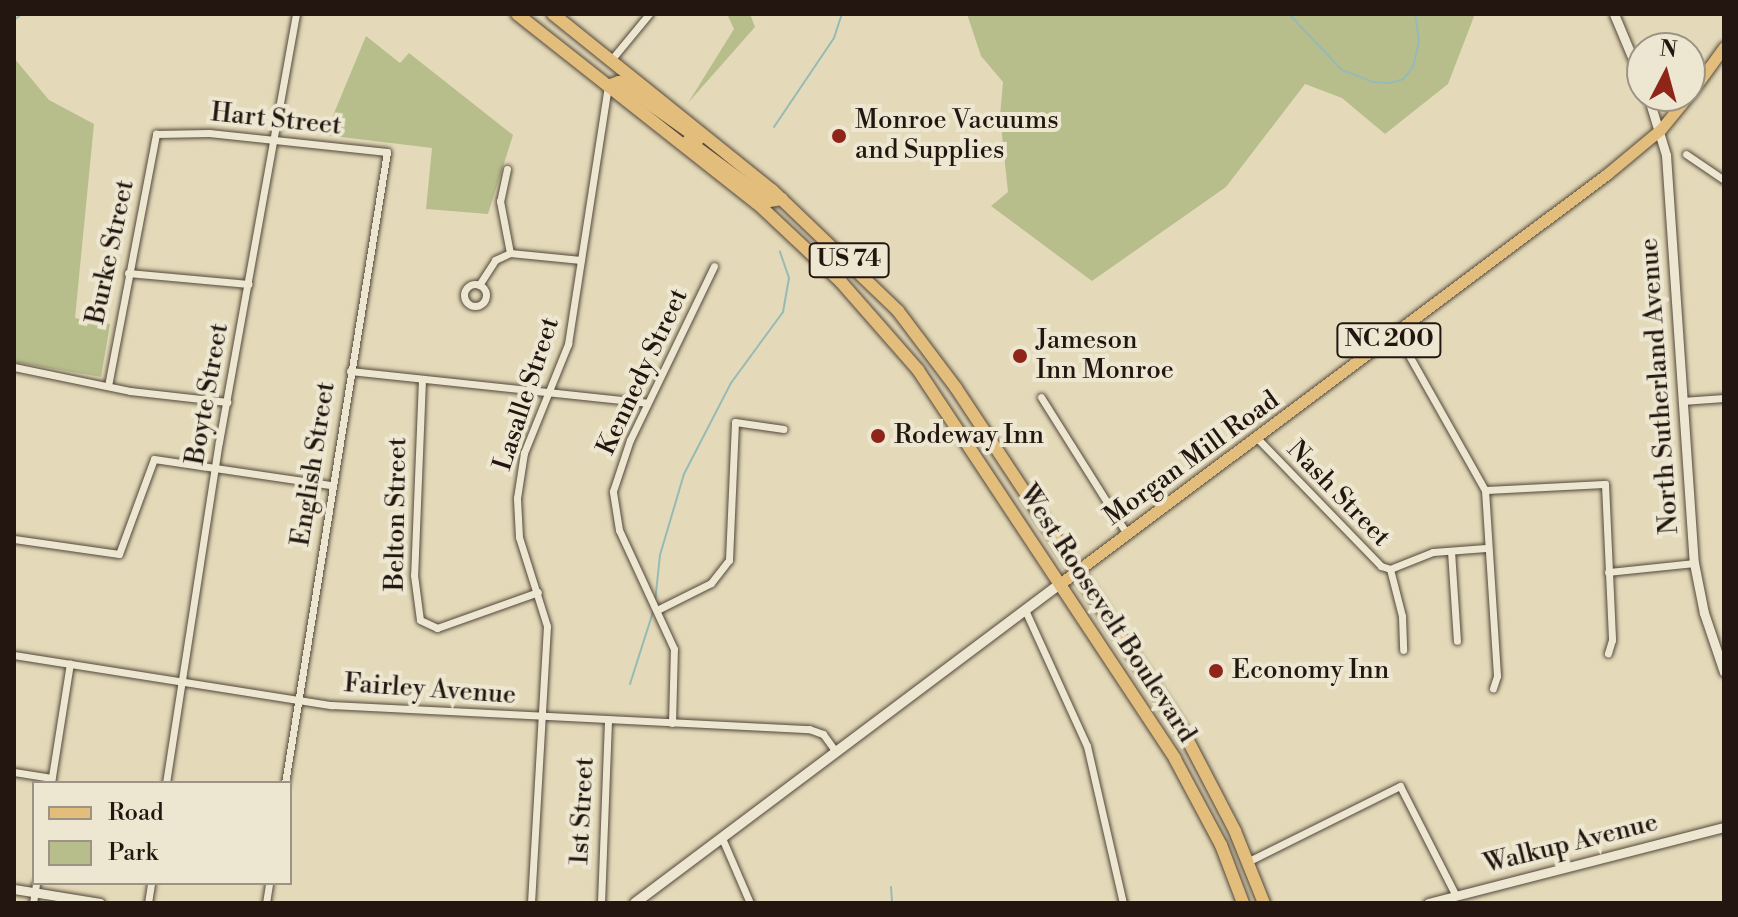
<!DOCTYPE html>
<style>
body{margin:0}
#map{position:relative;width:1738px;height:917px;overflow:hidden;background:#e4dab9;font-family:"Libre Bodoni",serif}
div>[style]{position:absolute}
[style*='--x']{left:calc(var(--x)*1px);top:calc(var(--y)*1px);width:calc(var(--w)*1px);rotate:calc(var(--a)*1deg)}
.green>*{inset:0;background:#b7be8c}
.stream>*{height:2px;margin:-1px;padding:0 1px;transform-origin:1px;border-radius:1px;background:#96bab5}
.roads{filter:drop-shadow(0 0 2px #53473b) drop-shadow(0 0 2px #53473b)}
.minor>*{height:7px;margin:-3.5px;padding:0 3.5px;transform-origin:3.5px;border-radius:3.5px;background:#ede7d2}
.minor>.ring{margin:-3.5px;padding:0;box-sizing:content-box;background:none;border:7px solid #ede7d2;border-radius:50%}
.tertiary>*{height:9px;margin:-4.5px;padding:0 4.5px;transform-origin:4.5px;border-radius:4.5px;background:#ede7d2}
.secondary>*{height:10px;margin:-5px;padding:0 5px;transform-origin:5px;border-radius:5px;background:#ede7d2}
.primary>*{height:11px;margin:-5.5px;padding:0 5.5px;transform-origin:5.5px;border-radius:5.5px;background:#e2bd7c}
.trunk>*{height:12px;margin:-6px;padding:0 6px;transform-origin:6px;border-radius:6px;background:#e2bd7c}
.dots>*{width:22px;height:22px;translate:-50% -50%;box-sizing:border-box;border:4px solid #ede7d2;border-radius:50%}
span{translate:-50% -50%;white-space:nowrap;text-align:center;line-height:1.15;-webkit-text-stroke:8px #ede7d2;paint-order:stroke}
.shield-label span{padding:2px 6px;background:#ede7d2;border:2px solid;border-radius:6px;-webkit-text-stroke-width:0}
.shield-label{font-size:24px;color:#231611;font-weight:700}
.street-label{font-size:26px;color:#231611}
.poi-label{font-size:26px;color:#231611}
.left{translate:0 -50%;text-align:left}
.frame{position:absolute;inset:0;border:16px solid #231611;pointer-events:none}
.legend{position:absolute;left:32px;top:781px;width:260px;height:104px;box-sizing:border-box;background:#ede7d2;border:2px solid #9c9385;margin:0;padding:10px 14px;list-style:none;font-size:24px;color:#231611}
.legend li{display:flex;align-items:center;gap:16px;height:40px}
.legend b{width:40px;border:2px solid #9c9385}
.north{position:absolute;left:1626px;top:32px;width:80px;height:80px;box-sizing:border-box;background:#ede7d2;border:2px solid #9c9385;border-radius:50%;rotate:6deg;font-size:22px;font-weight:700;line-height:32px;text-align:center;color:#231611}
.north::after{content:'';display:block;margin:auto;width:28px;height:36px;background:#8f2418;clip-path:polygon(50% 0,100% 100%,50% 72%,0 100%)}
</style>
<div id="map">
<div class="green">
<i style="clip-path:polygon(727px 14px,750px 14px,755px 27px,688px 103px,734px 29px)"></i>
<i style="clip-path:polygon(967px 14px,1475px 14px,1448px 84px,1385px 134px,1342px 98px,1305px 84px,1226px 187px,1092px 281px,991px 206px,1008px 192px,1000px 116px,1003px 82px,981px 56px)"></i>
<i style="clip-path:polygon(366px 36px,400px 63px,409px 53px,513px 135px,488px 214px,426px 209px,432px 148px,325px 135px)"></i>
<i style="clip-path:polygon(14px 58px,49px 100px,94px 124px,75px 318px,110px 324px,101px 377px,14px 362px)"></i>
</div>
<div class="stream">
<i style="--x:1289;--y:14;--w:77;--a:46.6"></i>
<i style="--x:1342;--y:70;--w:33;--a:21"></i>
<i style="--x:1373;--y:82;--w:18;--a:3"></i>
<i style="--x:1391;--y:83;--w:13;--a:-18"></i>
<i style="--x:1403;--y:79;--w:16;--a:-50"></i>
<i style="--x:1413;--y:67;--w:27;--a:-77"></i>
<i style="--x:1419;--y:41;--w:27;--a:-98"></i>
<i style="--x:14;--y:20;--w:10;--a:-37"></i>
<i style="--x:774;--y:127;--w:107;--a:-56"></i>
<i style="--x:834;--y:38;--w:25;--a:-72"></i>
<i style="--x:655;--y:602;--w:47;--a:-83.9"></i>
<i style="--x:660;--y:555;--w:84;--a:-73.5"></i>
<i style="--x:684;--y:474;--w:102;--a:-62.7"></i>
<i style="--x:731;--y:383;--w:88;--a:-53.8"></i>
<i style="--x:783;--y:312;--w:35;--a:-80"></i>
<i style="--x:789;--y:278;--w:28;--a:-109"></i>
<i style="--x:630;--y:684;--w:76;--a:-72.3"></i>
<i style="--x:891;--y:887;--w:16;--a:86"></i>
</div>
<div class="roads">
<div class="minor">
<i style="--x:611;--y:60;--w:60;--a:-50.4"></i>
<i style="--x:1686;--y:154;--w:46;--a:34.4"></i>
<i style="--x:507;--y:169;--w:33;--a:102"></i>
<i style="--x:500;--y:201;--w:53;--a:79.1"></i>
<i style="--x:128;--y:273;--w:121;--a:5.2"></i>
<i class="ring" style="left:464px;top:284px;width:15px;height:15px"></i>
<i style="--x:479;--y:285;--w:30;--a:-57"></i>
<i style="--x:495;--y:260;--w:17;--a:-25"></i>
<i style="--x:510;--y:253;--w:71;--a:5.6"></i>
<i style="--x:1397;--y:334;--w:179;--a:60.6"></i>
<i style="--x:1485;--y:490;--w:186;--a:86.3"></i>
<i style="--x:1497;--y:676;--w:13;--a:108"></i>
<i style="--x:14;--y:367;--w:118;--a:11.7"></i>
<i style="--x:130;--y:391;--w:98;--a:6.5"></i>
<i style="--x:350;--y:371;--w:299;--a:6.1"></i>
<i style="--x:422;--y:379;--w:196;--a:92.3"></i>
<i style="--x:414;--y:575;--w:45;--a:82.4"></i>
<i style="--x:420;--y:620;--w:19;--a:25"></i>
<i style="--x:437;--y:628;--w:107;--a:-19.6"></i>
<i style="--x:108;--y:386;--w:257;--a:-79.2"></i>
<i style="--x:156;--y:134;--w:53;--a:-1.1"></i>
<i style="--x:209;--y:133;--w:179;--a:6.1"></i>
<i style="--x:387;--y:152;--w:639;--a:99.18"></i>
<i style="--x:1041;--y:397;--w:162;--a:57.9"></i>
<i style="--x:1682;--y:401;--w:42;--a:-4.1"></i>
<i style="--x:1258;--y:439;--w:177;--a:45.9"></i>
<i style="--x:1381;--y:566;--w:9;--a:18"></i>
<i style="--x:1390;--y:569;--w:46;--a:-21.6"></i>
<i style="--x:1433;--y:552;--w:53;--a:-4.3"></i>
<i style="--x:1485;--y:490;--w:120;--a:-2.9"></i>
<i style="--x:1605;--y:484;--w:156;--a:87.4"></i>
<i style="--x:1612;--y:640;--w:14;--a:107"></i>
<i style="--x:14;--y:539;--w:106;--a:8.1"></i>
<i style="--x:119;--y:554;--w:101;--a:-69.8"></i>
<i style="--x:154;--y:459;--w:178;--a:8.4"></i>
<i style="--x:1451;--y:551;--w:90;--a:86.2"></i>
<i style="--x:1390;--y:569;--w:49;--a:75.7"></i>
<i style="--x:1402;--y:616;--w:34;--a:88"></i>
<i style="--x:1608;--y:572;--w:86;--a:-6"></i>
<i style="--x:659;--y:609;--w:58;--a:-26.6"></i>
<i style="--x:711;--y:583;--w:29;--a:-52"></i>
<i style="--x:729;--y:560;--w:138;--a:-87.5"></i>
<i style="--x:735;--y:422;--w:49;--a:8.3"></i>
<i style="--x:1025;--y:610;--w:149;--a:65.5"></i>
<i style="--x:1087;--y:746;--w:161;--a:77.1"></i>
<i style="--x:14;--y:655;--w:321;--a:9"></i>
<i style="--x:331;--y:705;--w:479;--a:2.9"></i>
<i style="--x:809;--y:729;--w:15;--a:20"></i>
<i style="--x:823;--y:734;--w:22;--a:54"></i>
<i style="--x:672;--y:723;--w:74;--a:-88.5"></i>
<i style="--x:674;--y:649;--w:131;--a:-114.8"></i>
<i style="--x:619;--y:530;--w:39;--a:-99"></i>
<i style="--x:613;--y:491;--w:54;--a:-71.6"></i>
<i style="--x:630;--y:440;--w:193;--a:-64.2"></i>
<i style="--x:14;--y:772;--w:38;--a:9"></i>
<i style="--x:51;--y:783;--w:121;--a:-81"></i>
<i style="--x:166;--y:783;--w:345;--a:-81.2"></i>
<i style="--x:219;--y:442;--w:435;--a:-79.8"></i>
<i style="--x:722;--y:838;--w:71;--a:66.7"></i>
<i style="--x:1247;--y:862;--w:171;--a:-26.4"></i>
<i style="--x:1400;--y:786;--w:123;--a:63"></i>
<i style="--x:33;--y:903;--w:20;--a:-81"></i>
<i style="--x:148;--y:903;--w:20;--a:-81"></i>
<i style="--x:266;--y:903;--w:20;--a:-81"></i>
<i style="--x:531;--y:903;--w:277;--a:-86.7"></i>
<i style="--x:547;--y:626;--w:93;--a:-107.5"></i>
<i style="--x:519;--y:537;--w:39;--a:-93"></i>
<i style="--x:517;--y:498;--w:46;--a:-81.2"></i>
<i style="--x:524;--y:453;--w:118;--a:-68"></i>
<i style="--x:568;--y:344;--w:261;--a:-81.2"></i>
<i style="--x:601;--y:903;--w:182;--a:-87.8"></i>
</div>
<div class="tertiary">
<i style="--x:1614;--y:14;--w:73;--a:67.3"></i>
<i style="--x:1648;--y:96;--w:62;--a:73"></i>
<i style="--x:1666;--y:155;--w:409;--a:86.1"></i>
<i style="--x:1694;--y:563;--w:51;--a:78.7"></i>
<i style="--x:1704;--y:613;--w:62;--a:71.3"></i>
<i style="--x:14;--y:889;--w:87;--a:9.2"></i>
<i style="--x:1428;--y:903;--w:306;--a:-14.4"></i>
</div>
<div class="secondary">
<i style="--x:635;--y:903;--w:533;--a:-36.91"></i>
</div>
<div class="primary">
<i style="--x:1690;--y:94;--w:58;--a:-54.1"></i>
<i style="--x:1061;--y:583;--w:682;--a:-36.84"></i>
<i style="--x:1607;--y:174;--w:70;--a:-39.8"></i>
<i style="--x:1661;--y:129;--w:43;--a:-50.7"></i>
</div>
<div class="trunk">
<i style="--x:517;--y:14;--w:307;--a:38.3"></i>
<i style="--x:758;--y:204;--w:114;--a:43.2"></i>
<i style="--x:841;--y:282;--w:117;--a:48.8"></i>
<i style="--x:918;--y:370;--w:466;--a:56.5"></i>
<i style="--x:1175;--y:759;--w:98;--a:61.9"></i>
<i style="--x:1221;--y:845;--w:62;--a:69.2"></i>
<i style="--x:553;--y:14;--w:281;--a:38.8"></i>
<i style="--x:772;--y:190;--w:175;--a:43.8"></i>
<i style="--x:898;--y:311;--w:96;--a:53"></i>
<i style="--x:956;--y:388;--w:409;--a:56.5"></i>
<i style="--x:1182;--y:729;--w:115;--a:62.5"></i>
<i style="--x:1235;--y:831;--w:78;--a:68.1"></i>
<i style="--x:608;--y:86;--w:12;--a:-20"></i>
<i style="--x:619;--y:82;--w:98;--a:35.5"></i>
<i style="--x:688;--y:141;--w:101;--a:36.5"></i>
<i style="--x:769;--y:201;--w:13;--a:-9"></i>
</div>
</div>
<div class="dots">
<i style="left:839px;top:136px;background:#8f2418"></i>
<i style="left:1020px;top:356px;background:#8f2418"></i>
<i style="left:878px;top:436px;background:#8f2418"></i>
<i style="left:1216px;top:671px;background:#8f2418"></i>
</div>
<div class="shield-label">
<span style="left:849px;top:260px">US 74</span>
<span style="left:1389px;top:340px">NC 200</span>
</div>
<div class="street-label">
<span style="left:276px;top:120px;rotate:6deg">Hart Street</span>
<span style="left:111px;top:252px;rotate:-78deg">Burke Street</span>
<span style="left:643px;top:372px;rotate:-65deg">Kennedy Street</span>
<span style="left:1660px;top:386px;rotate:-94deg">North Sutherland Avenue</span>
<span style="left:208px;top:394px;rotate:-80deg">Boyte Street</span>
<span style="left:527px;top:394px;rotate:-72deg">Lasalle Street</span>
<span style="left:1192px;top:459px;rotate:-36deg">Morgan Mill Road</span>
<span style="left:314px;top:464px;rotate:-81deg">English Street</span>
<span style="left:1338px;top:494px;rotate:46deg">Nash Street</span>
<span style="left:397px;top:514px;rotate:-89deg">Belton Street</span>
<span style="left:1107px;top:614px;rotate:57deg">West Roosevelt Boulevard</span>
<span style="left:430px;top:690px;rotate:4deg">Fairley Avenue</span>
<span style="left:583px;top:811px;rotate:-87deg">1st Street</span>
<span style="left:1571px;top:844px;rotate:-14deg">Walkup Avenue</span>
</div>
<div class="poi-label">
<span class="left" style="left:855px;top:136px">Monroe Vacuums<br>and Supplies</span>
<span class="left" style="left:1036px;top:356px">Jameson<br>Inn Monroe</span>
<span class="left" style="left:894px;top:436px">Rodeway Inn</span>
<span class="left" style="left:1232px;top:671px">Economy Inn</span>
</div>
<div class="frame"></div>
<ul class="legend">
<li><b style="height:10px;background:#e2bd7c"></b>Road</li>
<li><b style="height:22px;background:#b7be8c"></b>Park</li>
</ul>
<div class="north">N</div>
</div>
